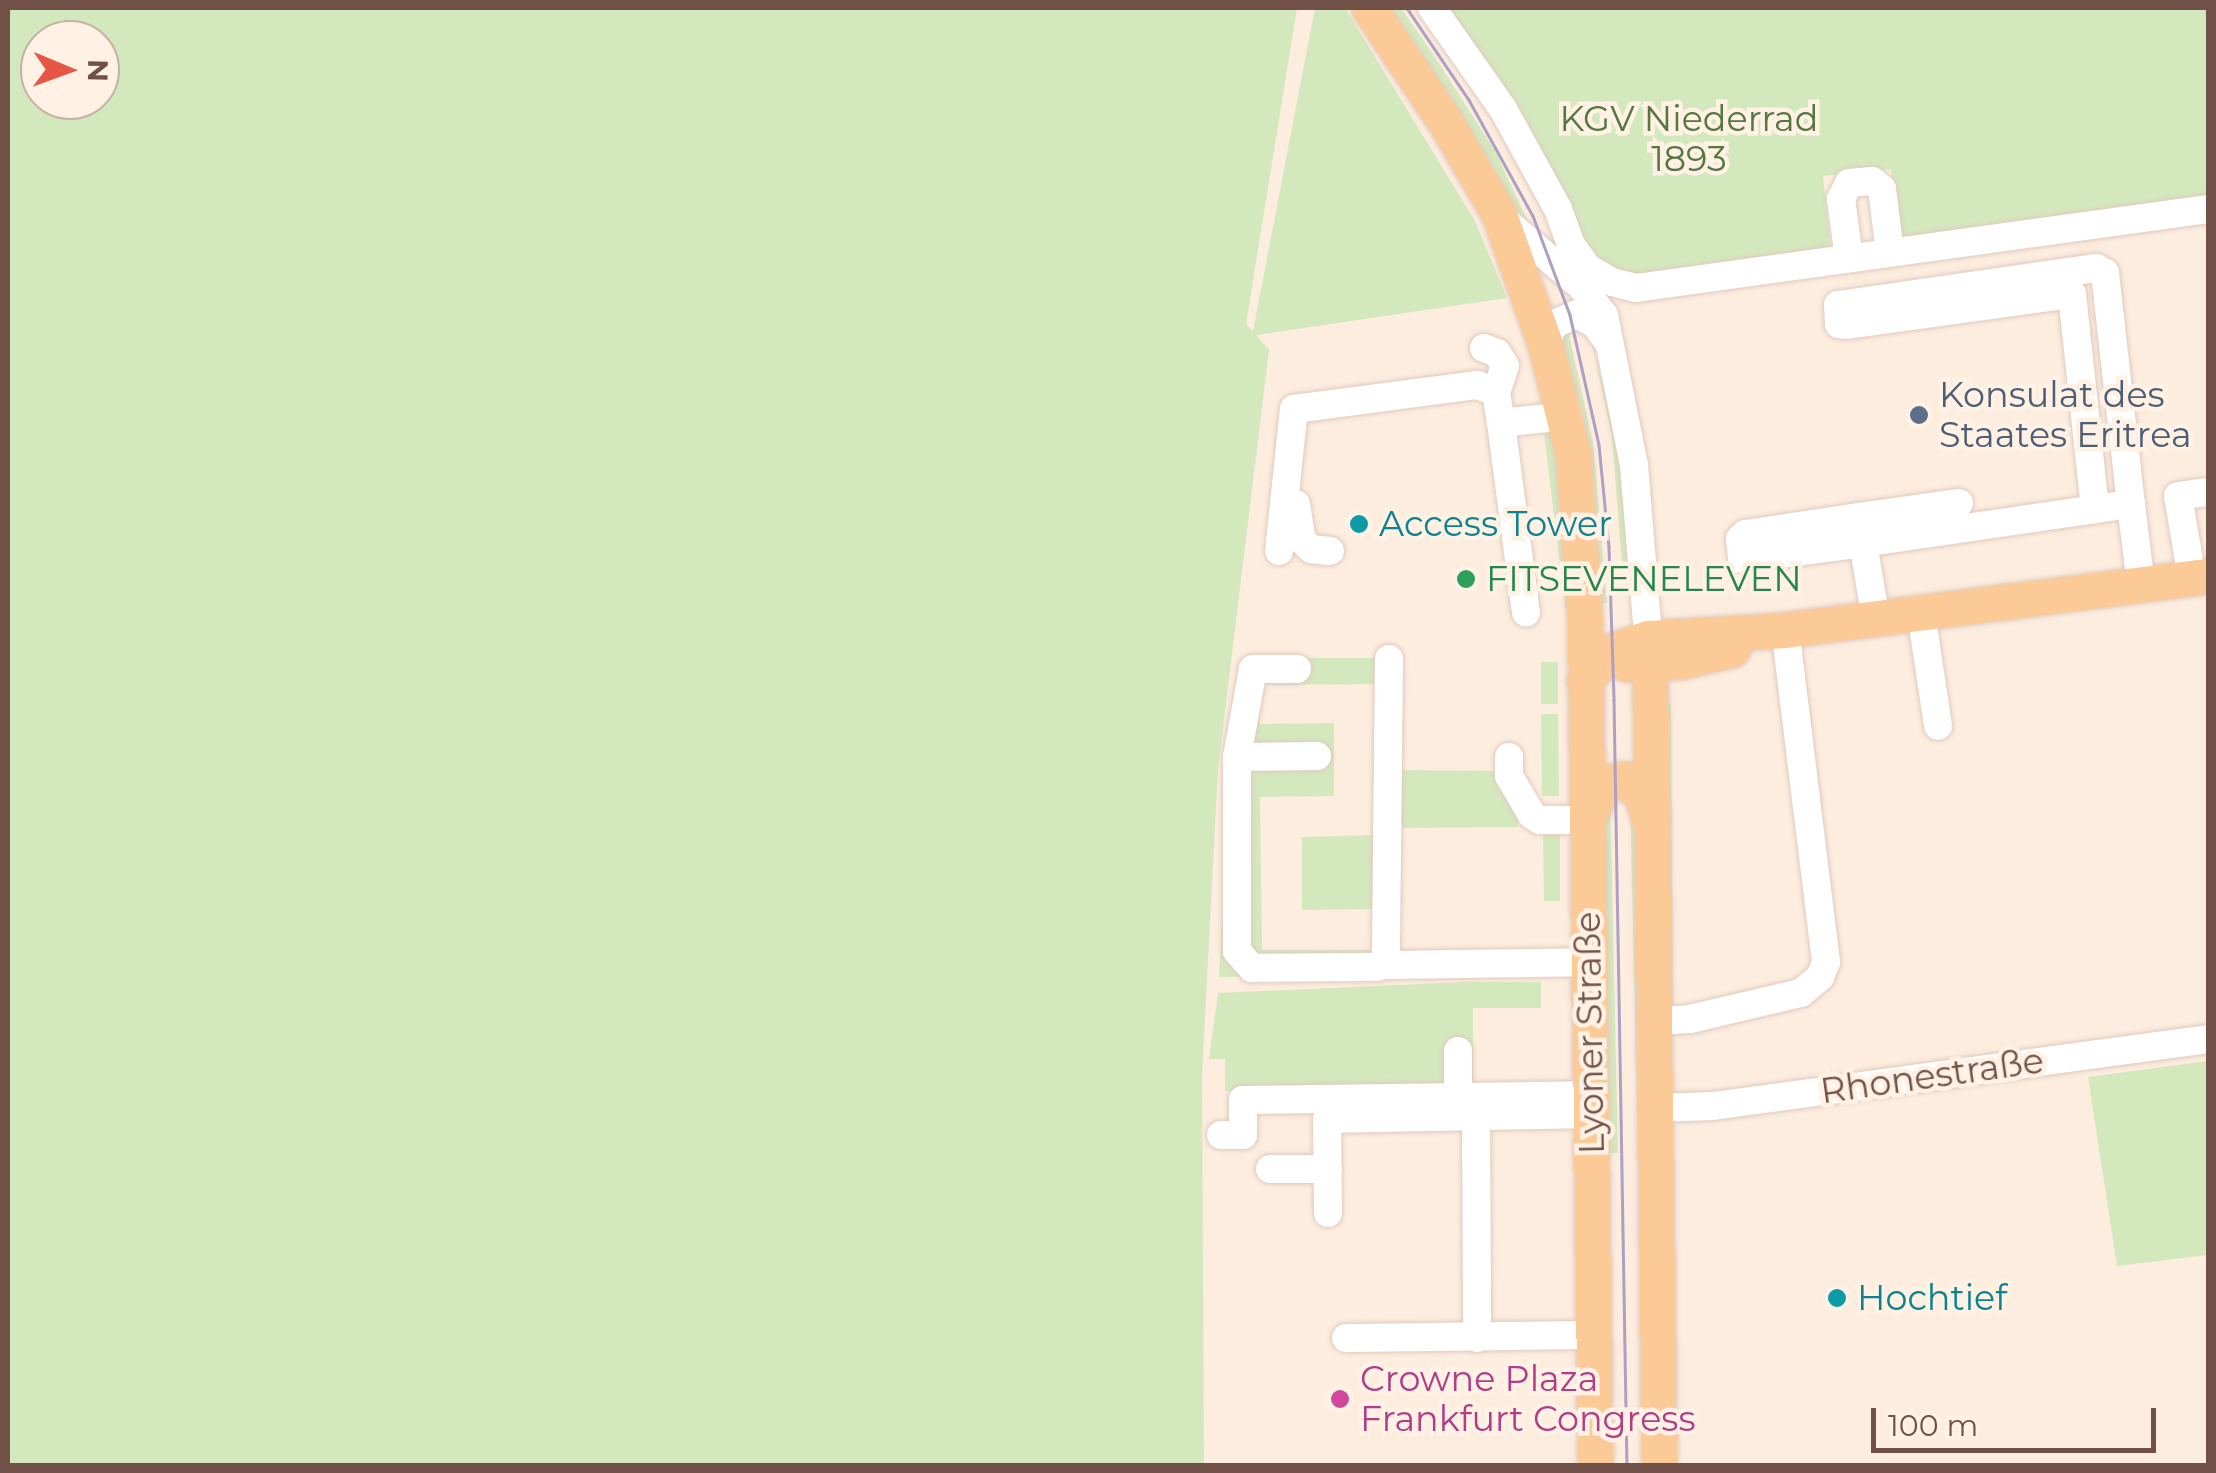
<!DOCTYPE html>
<meta charset="utf-8">
<style>
body{margin:0}
#map{position:relative;width:2216px;height:1473px;overflow:hidden;background:#fceddf;font-family:Montserrat,sans-serif}
div>[style]{position:absolute}
[style*='--x']{left:calc(var(--x)*1px);top:calc(var(--y)*1px);width:calc(var(--w)*1px);rotate:calc(var(--a)*1deg)}
.green>*{inset:0;background:#d4e8be}
.roads{filter:drop-shadow(0 0 2px #e1cabe) drop-shadow(0 0 2px #e1cabe)}
.minor>*{height:28px;margin:-14px;padding:0 14px;transform-origin:14px;border-radius:14px;background:#fff}
.major>*{height:35px;margin:-17.5px;padding:0 17.5px;transform-origin:17.5px;border-radius:17.5px;background:#fbca97}
.tram>*{height:2.5px;margin:-1.25px;padding:0 1.25px;transform-origin:1.25px;border-radius:1.25px;background:#ae9fc3}
.dots>*{width:28px;height:28px;translate:-50% -50%;box-sizing:border-box;border:5px solid #fff1e4;border-radius:50%}
span{translate:-50% -50%;white-space:nowrap;text-align:center;line-height:1.15;-webkit-text-stroke:9px #fff1e4;paint-order:stroke}
.park-label{font-size:35px;color:#567740}
.service-label{font-size:35px;color:#4e5e75}
.left{translate:0 -50%;text-align:left}
.culture-label{font-size:35px;color:#0d838f}
.leisure-label{font-size:35px;color:#27864d}
.street-label{font-size:35px;color:#715147}
.hotel-label{font-size:35px;color:#b23c85}
.frame{position:absolute;inset:0;border:10px solid #715147;pointer-events:none}
.north{position:absolute;left:20px;top:20px;width:100px;height:100px;box-sizing:border-box;background:#fff1e4;border:2px solid #c6b1a5;border-radius:50%;rotate:91deg;font-size:28px;font-weight:700;line-height:40px;text-align:center;color:#715147}
.north::after{content:'';display:block;margin:auto;width:35px;height:45px;background:#e65644;clip-path:polygon(50% 0,100% 100%,50% 72%,0 100%)}
.scale{position:absolute;left:1871px;top:1408px;width:285px;height:45px;box-sizing:border-box;border:5px solid #715147;border-top:0;padding-left:12px;font-size:30px;line-height:35px;white-space:nowrap;color:#715147;-webkit-text-stroke:8px #fff1e4;paint-order:stroke}
</style>
<div id="map">
<div class="green">
<i style="clip-path:polygon(evenodd,8px 8px,1297px 8px,1246px 324px,1253px 331px,1315px 8px,1345px 8px,1475px 221px,1507px 298px,1256px 335px,1269px 350px,1218px 769px,1202px 1076px,1204px 1465px,8px 1465px,8px 8px,40px 40px,100px 40px,100px 100px,40px 100px,40px 40px)"></i>
<i style="clip-path:polygon(1383px 8px,1401px 8px,1431px 51px,1495px 151px,1536px 239px,1514px 216px)"></i>
<i style="clip-path:polygon(1442px 8px,2208px 8px,2208px 205px,1902px 246px,1891px 169px,1823px 176px,1831px 254px,1633px 279px,1592px 262px,1573px 229px,1571px 203px)"></i>
<i style="clip-path:polygon(1567px 326px,1593px 442px,1607px 603px,1598px 603px,1594px 497px,1582px 410px,1561px 351px,1561px 331px)"></i>
<i style="clip-path:polygon(1591px 338px,1616px 437px,1632px 590px,1624px 590px,1612px 437px)"></i>
<i style="clip-path:polygon(1544px 433px,1555px 434px,1568px 616px,1565px 605px)"></i>
<i style="clip-path:polygon(evenodd,1246px 658px,1381px 658px,1378px 975px,1219px 977px,1231px 757px,1246px 658px,1374px 684px,1375px 835px,1302px 837px,1302px 910px,1375px 909px,1375px 950px,1262px 950px,1260px 797px,1334px 796px,1334px 723px,1259px 724px,1258px 685px,1374px 684px)"></i>
<i style="clip-path:polygon(1541px 662px,1558px 662px,1558px 704px,1541px 704px)"></i>
<i style="clip-path:polygon(1664px 699px,1671px 703px,1673px 1005px,1667px 1005px)"></i>
<i style="clip-path:polygon(1541px 714px,1558px 714px,1559px 796px,1542px 796px)"></i>
<i style="clip-path:polygon(1400px 770px,1503px 771px,1518px 814px,1518px 827px,1400px 828px)"></i>
<i style="clip-path:polygon(1610px 788px,1618px 1153px,1601px 1153px,1604px 792px)"></i>
<i style="clip-path:polygon(1630px 791px,1633px 797px,1647px 1153px,1638px 1153px)"></i>
<i style="clip-path:polygon(1543px 835px,1560px 835px,1560px 901px,1544px 901px)"></i>
<i style="clip-path:polygon(1465px 982px,1541px 982px,1541px 1008px,1473px 1008px,1473px 1083px,1561px 1088px,1225px 1091px,1225px 1059px,1209px 1059px,1218px 993px)"></i>
<i style="clip-path:polygon(2208px 1061px,2208px 1255px,2117px 1266px,2088px 1077px)"></i>
</div>
<div class="roads">
<div class="minor">
<i style="--x:1432;--y:8;--w:123;--a:54.9"></i>
<i style="--x:1503;--y:109;--w:114;--a:61.2"></i>
<i style="--x:1558;--y:209;--w:38;--a:70"></i>
<i style="--x:1571;--y:245;--w:29;--a:54"></i>
<i style="--x:1588;--y:268;--w:28;--a:30"></i>
<i style="--x:1612;--y:282;--w:25;--a:14"></i>
<i style="--x:1636;--y:288;--w:577;--a:-7.86"></i>
<i style="--x:1503;--y:219;--w:103;--a:40.7"></i>
<i style="--x:1581;--y:286;--w:37;--a:52"></i>
<i style="--x:1604;--y:315;--w:153;--a:78.7"></i>
<i style="--x:1634;--y:465;--w:194;--a:85.3"></i>
<i style="--x:1849;--y:258;--w:60;--a:-97.7"></i>
<i style="--x:1841;--y:199;--w:18;--a:-63"></i>
<i style="--x:1849;--y:183;--w:23;--a:-5"></i>
<i style="--x:1872;--y:181;--w:13;--a:39"></i>
<i style="--x:1882;--y:189;--w:64;--a:82.9"></i>
<i style="--x:1545;--y:344;--w:22;--a:-66"></i>
<i style="--x:1554;--y:324;--w:25;--a:-23"></i>
<i style="--x:1577;--y:314;--w:21;--a:29"></i>
<i style="--x:1595;--y:324;--w:24;--a:54"></i>
<i style="--x:1484;--y:348;--w:14;--a:21"></i>
<i style="--x:1497;--y:353;--w:15;--a:58"></i>
<i style="--x:1505;--y:366;--w:28;--a:109"></i>
<i style="--x:1501;--y:423;--w:191;--a:82.5"></i>
<i style="--x:1296;--y:504;--w:36;--a:81"></i>
<i style="--x:1302;--y:540;--w:13;--a:45"></i>
<i style="--x:1311;--y:549;--w:19;--a:6"></i>
<i style="--x:2095;--y:509;--w:216;--a:-96.1"></i>
<i style="--x:2072;--y:294;--w:229;--a:172.2"></i>
<i style="--x:1845;--y:325;--w:6;--a:-171"></i>
<i style="--x:1839;--y:324;--w:19;--a:-93"></i>
<i style="--x:1838;--y:305;--w:261;--a:-8.2"></i>
<i style="--x:2096;--y:268;--w:10;--a:29"></i>
<i style="--x:2105;--y:273;--w:232;--a:83.6"></i>
<i style="--x:1858;--y:517;--w:114;--a:171.4"></i>
<i style="--x:1745;--y:534;--w:7;--a:135"></i>
<i style="--x:1740;--y:539;--w:20;--a:84"></i>
<i style="--x:1742;--y:559;--w:122;--a:-7.5"></i>
<i style="--x:1863;--y:543;--w:26;--a:-101"></i>
<i style="--x:1858;--y:517;--w:102;--a:-7.9"></i>
<i style="--x:1279;--y:551;--w:143;--a:-84"></i>
<i style="--x:1294;--y:409;--w:185;--a:-7.5"></i>
<i style="--x:1477;--y:385;--w:20;--a:20"></i>
<i style="--x:1496;--y:392;--w:31;--a:81"></i>
<i style="--x:1501;--y:423;--w:64;--a:-6.2"></i>
<i style="--x:2192;--y:578;--w:83;--a:-99.7"></i>
<i style="--x:2178;--y:496;--w:30;--a:-8"></i>
<i style="--x:1921;--y:613;--w:114;--a:81.4"></i>
<i style="--x:1876;--y:619;--w:77;--a:-99.7"></i>
<i style="--x:1863;--y:543;--w:271;--a:-8.3"></i>
<i style="--x:2131;--y:504;--w:82;--a:83"></i>
<i style="--x:1389;--y:659;--w:306;--a:90.6"></i>
<i style="--x:1386;--y:965;--w:203;--a:-0.8"></i>
<i style="--x:1297;--y:669;--w:44;--a:180"></i>
<i style="--x:1253;--y:669;--w:89;--a:100.3"></i>
<i style="--x:1237;--y:757;--w:194;--a:90"></i>
<i style="--x:1237;--y:951;--w:23;--a:49"></i>
<i style="--x:1252;--y:968;--w:125;--a:-0.5"></i>
<i style="--x:1237;--y:757;--w:80;--a:-0.7"></i>
<i style="--x:1509;--y:757;--w:19;--a:90"></i>
<i style="--x:1509;--y:776;--w:45;--a:59.5"></i>
<i style="--x:1532;--y:815;--w:9;--a:32"></i>
<i style="--x:1540;--y:820;--w:47;--a:0"></i>
<i style="--x:1654;--y:1021;--w:36;--a:-3"></i>
<i style="--x:1690;--y:1019;--w:114;--a:-13.2"></i>
<i style="--x:1801;--y:993;--w:25;--a:-40"></i>
<i style="--x:1820;--y:977;--w:16;--a:-68"></i>
<i style="--x:1826;--y:962;--w:335;--a:-97"></i>
<i style="--x:1458;--y:1051;--w:64;--a:90"></i>
<i style="--x:1655;--y:1108;--w:58;--a:-2"></i>
<i style="--x:1713;--y:1106;--w:500;--a:-7.7"></i>
<i style="--x:1476;--y:1116;--w:222;--a:89.7"></i>
<i style="--x:1221;--y:1135;--w:22;--a:0"></i>
<i style="--x:1243;--y:1135;--w:35;--a:-90"></i>
<i style="--x:1243;--y:1100;--w:349;--a:-0.8"></i>
<i style="--x:1270;--y:1169;--w:58;--a:0"></i>
<i style="--x:1328;--y:1213;--w:94;--a:-90.6"></i>
<i style="--x:1327;--y:1119;--w:265;--a:-1.1"></i>
<i style="--x:1346;--y:1338;--w:247;--a:-0.7"></i>
</div>
<div class="major">
<i style="--x:1369;--y:8;--w:138;--a:56.2"></i>
<i style="--x:1446;--y:123;--w:105;--a:59.8"></i>
<i style="--x:1499;--y:214;--w:138;--a:70.5"></i>
<i style="--x:1545;--y:344;--w:114;--a:75.7"></i>
<i style="--x:1573;--y:454;--w:167;--a:85.9"></i>
<i style="--x:1585;--y:621;--w:845;--a:89.32"></i>
<i style="--x:1627;--y:664;--w:55;--a:-3.1"></i>
<i style="--x:1682;--y:661;--w:52;--a:-13.2"></i>
<i style="--x:1650;--y:665;--w:801;--a:89.36"></i>
<i style="--x:1584;--y:681;--w:41;--a:-47"></i>
<i style="--x:1612;--y:651;--w:38;--a:-20"></i>
<i style="--x:1648;--y:638;--w:137;--a:-3.3"></i>
<i style="--x:1785;--y:630;--w:426;--a:-7.3"></i>
<i style="--x:1587;--y:819;--w:40;--a:-63.4"></i>
<i style="--x:1605;--y:783;--w:19;--a:-12"></i>
<i style="--x:1624;--y:779;--w:23;--a:41"></i>
<i style="--x:1641;--y:794;--w:29;--a:72"></i>
</div>
</div>
<div class="tram">
<i style="--x:1407;--y:8;--w:111;--a:56"></i>
<i style="--x:1469;--y:100;--w:132;--a:61.1"></i>
<i style="--x:1533;--y:216;--w:106;--a:69.5"></i>
<i style="--x:1570;--y:315;--w:133;--a:77.4"></i>
<i style="--x:1599;--y:445;--w:102;--a:84.4"></i>
<i style="--x:1609;--y:547;--w:153;--a:88.1"></i>
<i style="--x:1614;--y:700;--w:766;--a:89.03"></i>
</div>
<div class="dots">
<i style="left:1919px;top:415px;background:#5c6f8a"></i>
<i style="left:1359px;top:524px;background:#0f9aa8"></i>
<i style="left:1466px;top:579px;background:#2e9e5b"></i>
<i style="left:1837px;top:1298px;background:#0f9aa8"></i>
<i style="left:1340px;top:1399px;background:#d1479c"></i>
</div>
<div class="park-label">
<span style="left:1689px;top:139px">KGV Niederrad<br>1893</span>
</div>
<div class="service-label">
<span class="left" style="left:1939px;top:415px">Konsulat des<br>Staates Eritrea</span>
</div>
<div class="culture-label">
<span class="left" style="left:1379px;top:524px">Access Tower</span>
<span class="left" style="left:1857px;top:1298px">Hochtief</span>
</div>
<div class="leisure-label">
<span class="left" style="left:1486px;top:579px">FITSEVENELEVEN</span>
</div>
<div class="street-label">
<span style="left:1590px;top:1033px;rotate:-91deg">Lyoner Straße</span>
<span style="left:1932px;top:1076px;rotate:-8deg">Rhonestraße</span>
</div>
<div class="hotel-label">
<span class="left" style="left:1360px;top:1399px">Crowne Plaza<br>Frankfurt Congress</span>
</div>
<div class="frame"></div>
<div class="north">N</div>
<div class="scale">100 m</div>
</div>
